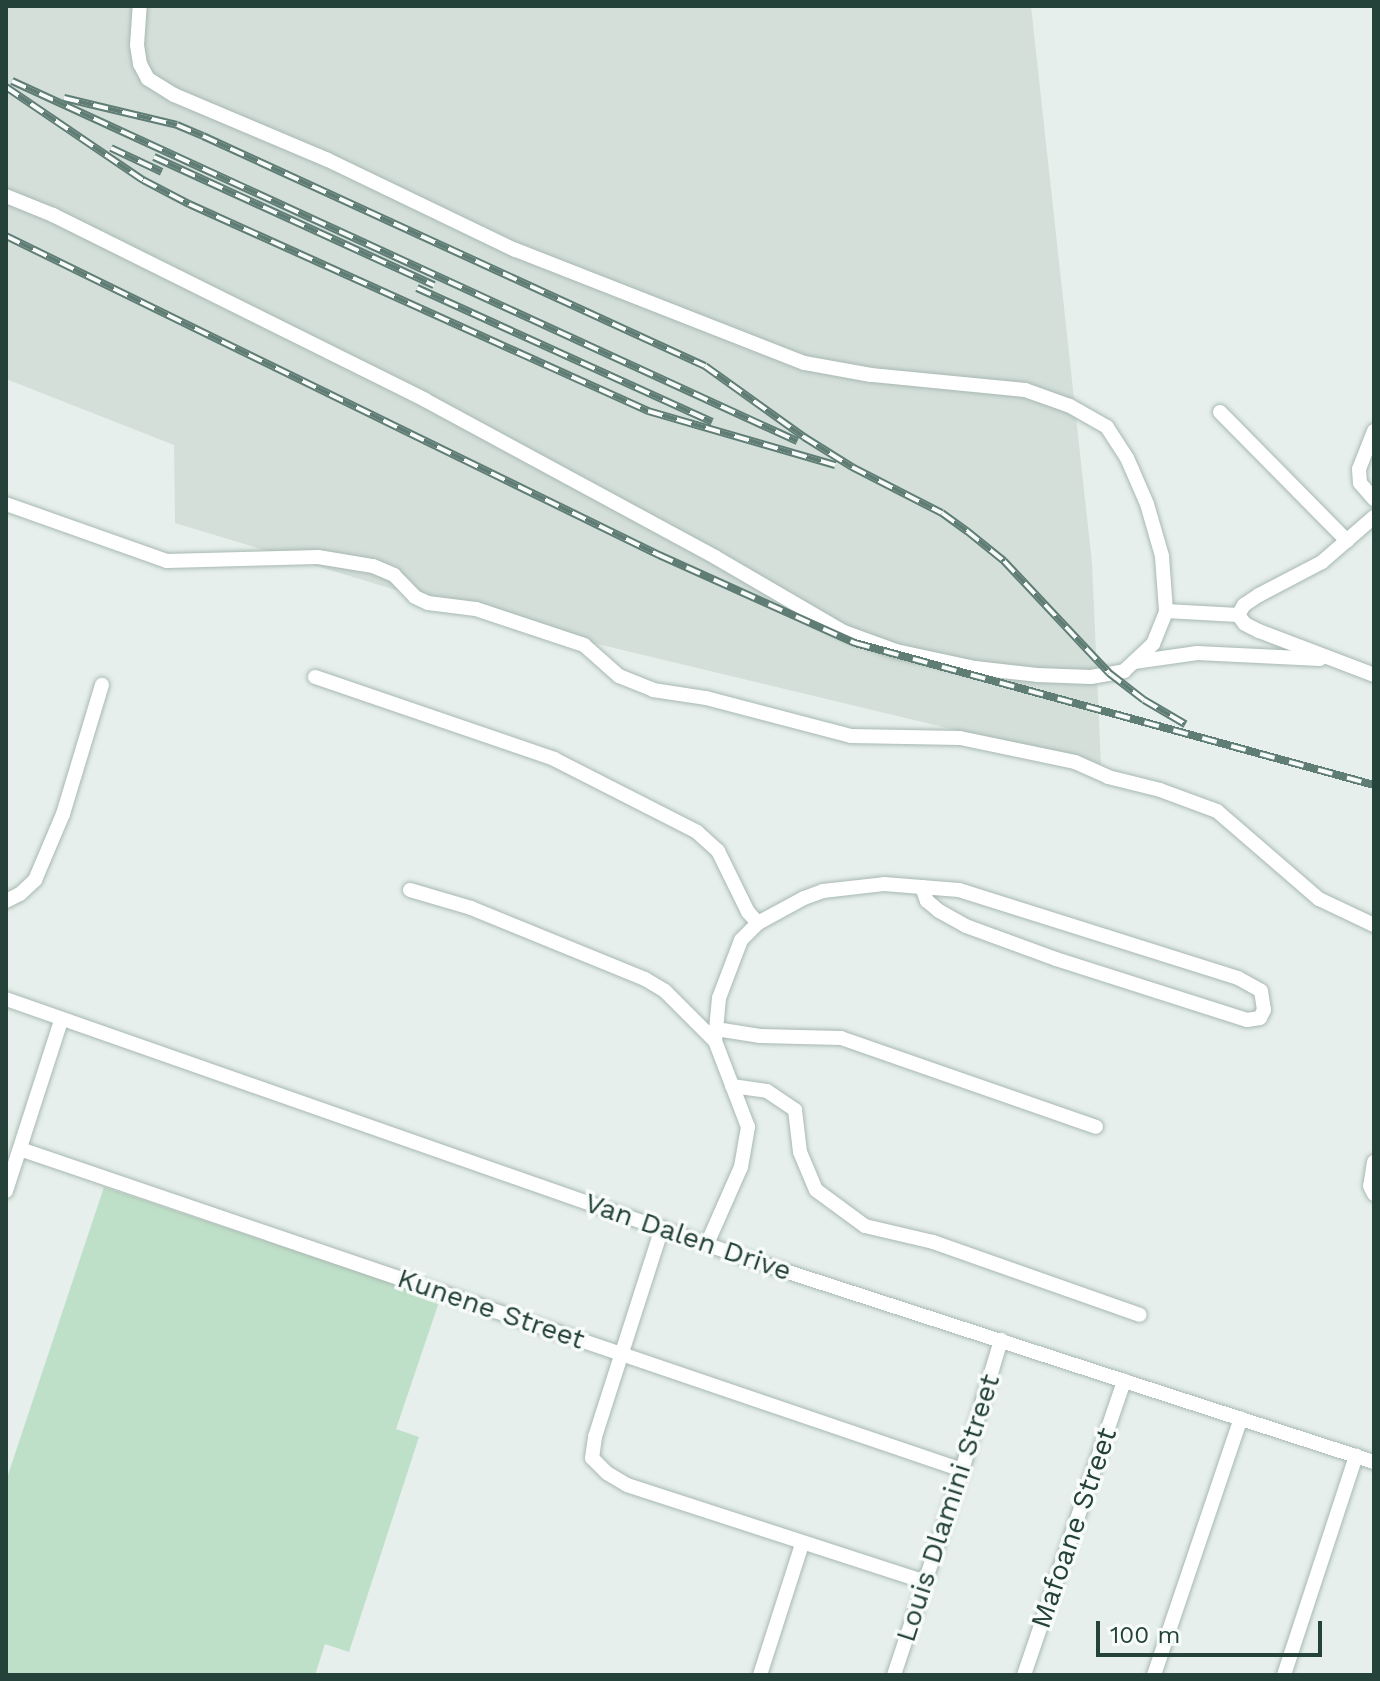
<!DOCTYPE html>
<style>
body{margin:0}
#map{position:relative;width:1380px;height:1681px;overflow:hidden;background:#e6efeb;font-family:"Work Sans",sans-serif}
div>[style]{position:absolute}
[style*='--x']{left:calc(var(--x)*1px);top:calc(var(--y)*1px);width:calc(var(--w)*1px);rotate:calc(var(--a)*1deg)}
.built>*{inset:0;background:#d4dfda}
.green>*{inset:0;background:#bfe0c8}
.roads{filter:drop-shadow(0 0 2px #a8b8b2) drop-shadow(0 0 2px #a8b8b2)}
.minor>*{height:14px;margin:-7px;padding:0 7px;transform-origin:7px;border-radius:7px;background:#fff}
.rail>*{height:8px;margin-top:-4px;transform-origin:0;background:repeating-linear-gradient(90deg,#f7fbf9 0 15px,#5f7d75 0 30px);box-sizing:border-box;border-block:2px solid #5f7d75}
span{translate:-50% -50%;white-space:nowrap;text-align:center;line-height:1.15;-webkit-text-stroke:7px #f7fbf9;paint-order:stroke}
.street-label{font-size:28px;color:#24423a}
.frame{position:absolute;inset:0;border:8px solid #24423a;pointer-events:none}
.scale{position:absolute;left:1096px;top:1621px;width:226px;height:36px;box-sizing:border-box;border:4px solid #24423a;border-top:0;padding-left:10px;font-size:24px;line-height:28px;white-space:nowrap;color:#24423a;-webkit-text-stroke:6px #f7fbf9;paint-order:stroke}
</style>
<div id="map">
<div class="built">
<i style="clip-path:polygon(6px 6px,1031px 6px,1092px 563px,1101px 765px,485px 617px,175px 523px,174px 445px,6px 379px)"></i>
</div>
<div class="green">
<i style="clip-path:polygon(104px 1187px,440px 1299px,396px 1429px,419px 1437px,349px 1652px,325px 1644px,315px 1675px,6px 1675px,6px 1481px)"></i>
</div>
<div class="roads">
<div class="minor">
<i style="--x:6;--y:196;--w:51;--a:22"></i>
<i style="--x:53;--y:215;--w:415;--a:26.4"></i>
<i style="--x:425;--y:400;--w:330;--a:28.4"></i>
<i style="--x:715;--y:557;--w:149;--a:30.2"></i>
<i style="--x:844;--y:632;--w:55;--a:20.1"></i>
<i style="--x:896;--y:651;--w:81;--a:12.1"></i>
<i style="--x:975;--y:668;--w:62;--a:6.4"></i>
<i style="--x:1037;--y:675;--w:54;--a:2.1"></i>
<i style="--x:1091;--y:677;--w:34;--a:-10"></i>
<i style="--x:1124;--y:671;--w:40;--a:-43"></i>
<i style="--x:1153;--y:644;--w:35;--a:-68"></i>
<i style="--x:1166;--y:611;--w:55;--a:-94.2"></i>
<i style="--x:1162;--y:556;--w:54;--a:-106.1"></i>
<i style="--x:1147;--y:504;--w:50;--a:-113.5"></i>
<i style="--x:1127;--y:458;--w:37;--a:-123"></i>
<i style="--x:1107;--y:427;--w:43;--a:-150.4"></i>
<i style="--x:1070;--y:406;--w:48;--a:-160.4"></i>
<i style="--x:1025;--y:390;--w:155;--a:-174.4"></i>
<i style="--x:871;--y:375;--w:68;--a:-169.8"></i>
<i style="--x:804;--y:363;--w:310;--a:-158.6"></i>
<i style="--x:515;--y:250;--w:208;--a:-154.3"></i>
<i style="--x:328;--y:160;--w:167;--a:-157.1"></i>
<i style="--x:174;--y:95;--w:31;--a:-148"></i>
<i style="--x:148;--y:79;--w:17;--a:-118"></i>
<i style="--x:140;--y:64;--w:19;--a:-99"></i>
<i style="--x:137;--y:45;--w:39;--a:-86"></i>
<i style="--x:1220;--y:412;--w:181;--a:45.4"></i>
<i style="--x:1374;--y:431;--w:41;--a:111.5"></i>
<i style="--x:1359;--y:469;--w:14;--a:86"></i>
<i style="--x:1360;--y:483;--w:21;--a:49"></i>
<i style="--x:6;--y:504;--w:171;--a:19.5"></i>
<i style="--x:167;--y:561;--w:151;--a:-1.5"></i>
<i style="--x:318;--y:557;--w:56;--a:9.3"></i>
<i style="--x:373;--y:566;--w:23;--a:23"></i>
<i style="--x:394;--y:575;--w:30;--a:46"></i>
<i style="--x:415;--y:597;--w:14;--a:25"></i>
<i style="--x:428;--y:603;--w:48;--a:7.1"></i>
<i style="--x:476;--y:609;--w:114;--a:18.4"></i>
<i style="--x:584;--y:645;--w:47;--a:41.5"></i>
<i style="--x:619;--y:676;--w:37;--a:22"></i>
<i style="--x:653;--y:690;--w:54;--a:8.6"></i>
<i style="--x:706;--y:698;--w:150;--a:14.7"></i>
<i style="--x:851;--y:736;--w:109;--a:1.1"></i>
<i style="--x:960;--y:738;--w:117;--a:11.8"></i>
<i style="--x:1075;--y:762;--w:36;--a:24"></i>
<i style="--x:1108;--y:777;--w:54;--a:14"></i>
<i style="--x:1160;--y:790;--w:61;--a:20.2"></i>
<i style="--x:1217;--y:811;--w:135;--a:40.8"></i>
<i style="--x:1319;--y:899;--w:61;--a:25.3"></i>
<i style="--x:1166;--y:611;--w:72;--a:3.2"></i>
<i style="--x:1238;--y:615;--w:11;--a:52"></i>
<i style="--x:1245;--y:624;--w:16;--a:27"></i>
<i style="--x:1259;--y:631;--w:123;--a:20.9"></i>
<i style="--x:1238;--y:615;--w:12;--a:-59"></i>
<i style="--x:1244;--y:605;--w:18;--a:-34"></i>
<i style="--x:1259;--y:595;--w:71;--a:-27.6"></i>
<i style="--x:1322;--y:562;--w:69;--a:-40.9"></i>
<i style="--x:1134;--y:662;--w:64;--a:-8.1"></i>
<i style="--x:1197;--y:653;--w:123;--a:2.8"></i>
<i style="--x:315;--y:677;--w:253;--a:18.9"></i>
<i style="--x:554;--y:759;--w:161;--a:27"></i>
<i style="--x:697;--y:832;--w:28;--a:42"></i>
<i style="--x:718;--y:851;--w:68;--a:63.8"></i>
<i style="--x:748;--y:912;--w:15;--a:48"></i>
<i style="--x:410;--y:890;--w:64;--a:16.4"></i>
<i style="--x:471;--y:908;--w:188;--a:22.2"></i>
<i style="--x:645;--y:979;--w:23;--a:31"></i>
<i style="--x:665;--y:991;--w:71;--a:45"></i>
<i style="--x:6;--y:901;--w:16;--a:-27"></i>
<i style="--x:20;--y:894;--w:21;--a:-43"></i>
<i style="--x:35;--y:880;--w:72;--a:-67"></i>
<i style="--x:63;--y:814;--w:135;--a:-73.2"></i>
<i style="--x:6;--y:999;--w:783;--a:19.31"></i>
<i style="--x:745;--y:1258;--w:661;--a:17.97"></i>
<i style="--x:716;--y:1029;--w:45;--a:9"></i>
<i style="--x:760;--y:1036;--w:81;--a:1.4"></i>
<i style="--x:841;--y:1038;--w:270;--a:19.2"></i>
<i style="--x:732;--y:1086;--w:35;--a:8"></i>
<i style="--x:767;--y:1091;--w:34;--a:34"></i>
<i style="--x:795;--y:1110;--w:42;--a:83.2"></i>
<i style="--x:800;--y:1152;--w:41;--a:67.2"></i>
<i style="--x:816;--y:1190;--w:61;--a:36.3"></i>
<i style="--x:865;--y:1226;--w:70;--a:13.2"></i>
<i style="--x:933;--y:1242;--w:219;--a:19.4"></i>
<i style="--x:20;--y:1149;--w:995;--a:18.82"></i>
<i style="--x:1374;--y:1162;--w:24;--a:99"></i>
<i style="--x:1370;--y:1186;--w:9;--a:63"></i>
<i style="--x:6;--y:1191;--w:179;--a:-72.1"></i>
<i style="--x:662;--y:1228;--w:219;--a:107.8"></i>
<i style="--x:595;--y:1437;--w:21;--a:98"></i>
<i style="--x:592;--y:1458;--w:21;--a:45"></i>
<i style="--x:607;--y:1473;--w:23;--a:31"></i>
<i style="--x:627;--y:1485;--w:313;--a:18"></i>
<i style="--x:707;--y:1244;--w:84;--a:-66.2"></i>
<i style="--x:741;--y:1167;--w:41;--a:-80.1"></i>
<i style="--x:748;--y:1127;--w:92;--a:-111"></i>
<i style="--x:715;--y:1041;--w:43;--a:-84.7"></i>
<i style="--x:719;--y:998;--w:62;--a:-69.2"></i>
<i style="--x:741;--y:940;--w:24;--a:-45"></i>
<i style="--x:758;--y:923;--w:52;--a:-28.5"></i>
<i style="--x:804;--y:898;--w:20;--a:-20"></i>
<i style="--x:823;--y:891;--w:61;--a:-6.5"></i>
<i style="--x:884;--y:884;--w:75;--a:4.6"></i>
<i style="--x:959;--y:890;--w:293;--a:17.5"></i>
<i style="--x:1238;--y:978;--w:26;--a:29"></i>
<i style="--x:1261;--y:991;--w:19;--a:81"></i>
<i style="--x:1264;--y:1010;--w:9;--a:117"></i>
<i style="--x:1260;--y:1018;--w:13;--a:171"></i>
<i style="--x:1247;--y:1020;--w:201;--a:-162.3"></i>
<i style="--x:1056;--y:959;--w:96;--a:-159.9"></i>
<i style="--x:966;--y:926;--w:31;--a:-151"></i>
<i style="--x:939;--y:911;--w:16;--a:-140"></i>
<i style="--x:927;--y:901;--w:15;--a:-110"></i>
<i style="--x:760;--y:1675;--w:138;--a:-72.2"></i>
<i style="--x:894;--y:1675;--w:216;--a:-71.6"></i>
<i style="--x:962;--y:1470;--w:136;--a:-73.3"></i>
<i style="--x:1024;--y:1675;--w:311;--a:-71.2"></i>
<i style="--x:1154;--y:1675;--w:271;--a:-71.3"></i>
<i style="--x:1284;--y:1675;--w:231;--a:-71.8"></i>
</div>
</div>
<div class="rail">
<i style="--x:12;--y:81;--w:864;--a:24.64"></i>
<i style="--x:6;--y:87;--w:166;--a:34.2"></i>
<i style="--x:143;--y:180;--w:52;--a:27.6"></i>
<i style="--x:189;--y:204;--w:504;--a:24.27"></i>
<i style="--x:648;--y:411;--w:195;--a:16.1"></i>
<i style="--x:64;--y:98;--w:116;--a:13.4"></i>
<i style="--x:177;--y:125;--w:28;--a:23"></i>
<i style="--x:203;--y:136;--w:552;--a:24.62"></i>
<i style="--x:705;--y:366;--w:122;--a:35.6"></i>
<i style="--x:804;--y:437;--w:57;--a:32"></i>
<i style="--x:852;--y:467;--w:101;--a:27.1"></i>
<i style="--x:942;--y:513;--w:31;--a:36"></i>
<i style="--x:967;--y:531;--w:48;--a:39"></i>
<i style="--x:1004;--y:561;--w:154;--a:46.8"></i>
<i style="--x:1109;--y:673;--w:44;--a:37.6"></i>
<i style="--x:1144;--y:700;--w:48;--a:30.3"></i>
<i style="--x:111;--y:148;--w:56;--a:25.2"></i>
<i style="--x:154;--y:157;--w:308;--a:24.6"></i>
<i style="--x:6;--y:236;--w:727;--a:26.04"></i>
<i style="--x:659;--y:555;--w:215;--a:24.2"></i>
<i style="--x:855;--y:643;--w:538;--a:15.3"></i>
<i style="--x:417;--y:288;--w:324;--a:24.4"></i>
</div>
<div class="street-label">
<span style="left:688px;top:1237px;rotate:19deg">Van Dalen Drive</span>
<span style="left:491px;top:1309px;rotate:19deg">Kunene Street</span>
<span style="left:948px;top:1508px;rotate:-72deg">Louis Dlamini Street</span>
<span style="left:1074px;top:1528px;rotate:-71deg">Mafoane Street</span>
</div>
<div class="frame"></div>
<div class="scale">100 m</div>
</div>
